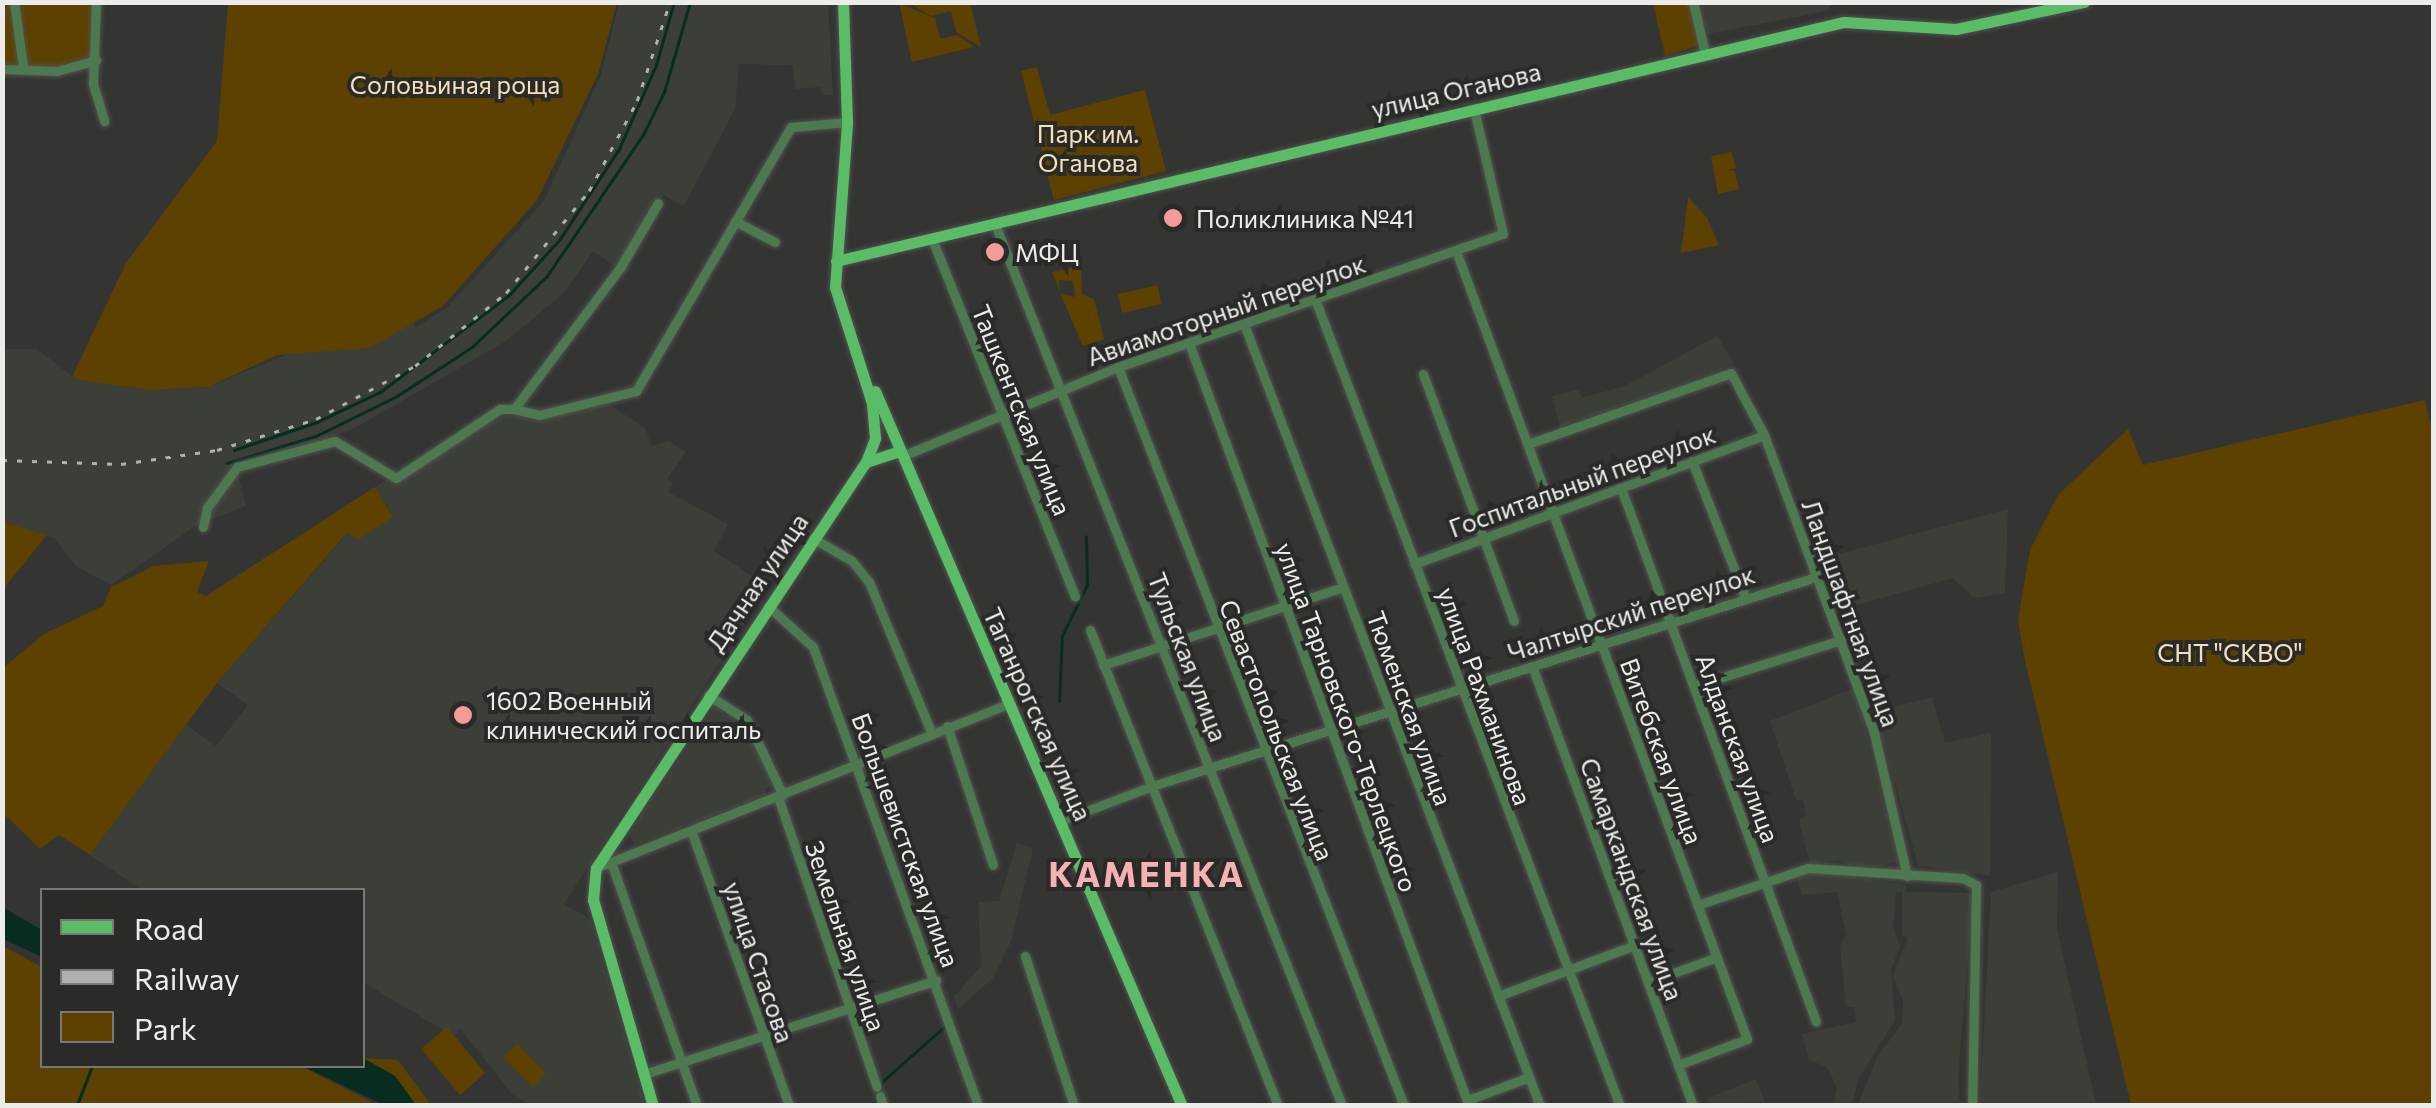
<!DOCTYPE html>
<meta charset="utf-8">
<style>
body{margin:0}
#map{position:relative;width:2436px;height:1108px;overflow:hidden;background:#343532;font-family:Commissioner,sans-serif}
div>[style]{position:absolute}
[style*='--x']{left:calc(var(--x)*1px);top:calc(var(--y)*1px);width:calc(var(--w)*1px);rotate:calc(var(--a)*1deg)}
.built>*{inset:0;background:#3c3f37}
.green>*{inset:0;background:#5c4100}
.water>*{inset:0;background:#072d21}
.stream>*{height:2.5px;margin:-1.25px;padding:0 1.25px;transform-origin:1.25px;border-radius:1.25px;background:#072d21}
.roads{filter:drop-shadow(0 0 2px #515250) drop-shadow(0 0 2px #515250)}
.minor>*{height:9px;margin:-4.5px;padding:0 4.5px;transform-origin:4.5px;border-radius:4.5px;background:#4d7950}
.major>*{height:11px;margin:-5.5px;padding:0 5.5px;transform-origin:5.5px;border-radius:5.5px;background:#5bbc67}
.rail>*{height:2.5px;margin-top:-1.25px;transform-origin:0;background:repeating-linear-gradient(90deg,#b0b1af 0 5px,transparent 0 15px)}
.dots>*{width:28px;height:28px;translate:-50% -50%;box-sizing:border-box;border:5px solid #2a2b29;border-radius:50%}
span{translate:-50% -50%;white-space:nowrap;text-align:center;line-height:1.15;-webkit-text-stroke:8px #2a2b29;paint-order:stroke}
.park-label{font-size:25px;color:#f6e0b6}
.street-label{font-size:25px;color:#ecedeb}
.poi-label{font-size:25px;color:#ecedeb}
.left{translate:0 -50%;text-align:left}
.district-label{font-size:35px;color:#f6b2b2;font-weight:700;letter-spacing:2.5px}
.frame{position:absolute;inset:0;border:5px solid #ecedeb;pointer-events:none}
.legend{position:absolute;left:40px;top:888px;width:325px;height:180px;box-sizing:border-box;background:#2a2b29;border:2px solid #787977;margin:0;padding:12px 18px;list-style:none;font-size:30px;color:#ecedeb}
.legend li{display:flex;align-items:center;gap:20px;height:50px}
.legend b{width:50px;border:2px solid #787977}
</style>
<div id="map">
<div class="built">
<i style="clip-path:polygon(619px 3px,828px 3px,833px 95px,822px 95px,821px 87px,795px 89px,793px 65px,739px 64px,735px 109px,684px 206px,663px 195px,619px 269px,593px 251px,565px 292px,506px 341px,353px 429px,237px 471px,246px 506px,198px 524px,111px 585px,76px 566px,54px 538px,3px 522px,3px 349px,37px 349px,77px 380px,149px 390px,208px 387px,291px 353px,386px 284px,416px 327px,448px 307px,544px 201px,601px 75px)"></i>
<i style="clip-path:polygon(1700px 3px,1700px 2px,1834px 3px,1826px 11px,1707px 34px)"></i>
<i style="clip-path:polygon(1717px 336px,1734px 363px,1723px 369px,1560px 427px,1552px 396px,1578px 390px,1582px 398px,1625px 386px)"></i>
<i style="clip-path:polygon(606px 402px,646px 429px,651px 446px,668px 441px,686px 452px,667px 479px,673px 482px,668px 492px,728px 524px,714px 551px,768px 587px,564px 904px,590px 919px,645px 1105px,532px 1105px,513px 1095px,459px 1027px,455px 1037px,363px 982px,362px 890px,142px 890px,90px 855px,186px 725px,216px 746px,248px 705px,217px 683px,348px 533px,393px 516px,375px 487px,494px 415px,534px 418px)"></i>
<i style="clip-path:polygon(2008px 509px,2005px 593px,1974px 598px,1953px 578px,1836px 611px,1816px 560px)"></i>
<i style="clip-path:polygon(1855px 688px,1898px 862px,1858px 872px,1840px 860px,1810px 864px,1799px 820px,1806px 816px,1803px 800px,1796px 800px,1770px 721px)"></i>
<i style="clip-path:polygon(1932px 697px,1945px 743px,1991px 733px,1990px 876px,1918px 865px,1875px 712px)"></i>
<i style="clip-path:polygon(715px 707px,747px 729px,775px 784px,765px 789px,767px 795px,634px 845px,629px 833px)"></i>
<i style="clip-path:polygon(1017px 843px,1033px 848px,1011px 941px,993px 978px,958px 1009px,954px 997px,981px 966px,978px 902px,999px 901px)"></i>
<i style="clip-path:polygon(1816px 872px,1906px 885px,1906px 892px,1973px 893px,1958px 1077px,1959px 1099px,1968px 1105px,1858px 1105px,1878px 1055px,1902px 1024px,1903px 1001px,1893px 976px,1908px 937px,1902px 936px,1902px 891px,1896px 893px,1893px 928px,1900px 946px,1891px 970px,1895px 1020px,1859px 1078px,1852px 1105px,1833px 1105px,1837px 1088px,1827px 1067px,1809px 1060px,1802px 1034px,1856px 1022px,1854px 1007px,1846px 1007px,1840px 946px,1846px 935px,1837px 892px,1802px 895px,1796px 876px)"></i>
<i style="clip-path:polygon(2058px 872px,2057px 929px,2096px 1105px,1980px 1105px,1991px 892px)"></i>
<i style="clip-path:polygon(1756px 1079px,1765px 1102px,1710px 1105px,1707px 1098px)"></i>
</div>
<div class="green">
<i style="clip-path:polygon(2px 3px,94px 3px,90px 57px,60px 68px,3px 69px)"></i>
<i style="clip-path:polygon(228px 3px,617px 3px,598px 74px,537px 200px,443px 306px,369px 348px,277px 355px,208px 387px,149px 390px,77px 380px,72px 377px,126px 263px,217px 141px)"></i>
<i style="clip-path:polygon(899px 3px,935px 18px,940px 39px,957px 35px,974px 47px,912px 62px)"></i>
<i style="clip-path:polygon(910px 3px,970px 3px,981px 47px,956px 32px,951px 11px,931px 16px)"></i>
<i style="clip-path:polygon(1653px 3px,1700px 3px,1708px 42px,1665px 56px)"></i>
<i style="clip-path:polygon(1037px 67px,1050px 115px,1145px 90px,1166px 171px,1054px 200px,1021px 71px)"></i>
<i style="clip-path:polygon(1732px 152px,1736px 168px,1724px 171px,1734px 170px,1739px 189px,1718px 194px,1711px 156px)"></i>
<i style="clip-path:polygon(1688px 197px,1707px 218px,1719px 245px,1681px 253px)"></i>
<i style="clip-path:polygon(1081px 266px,1082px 294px,1094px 299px,1104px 339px,1083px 346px,1060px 293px,1075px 297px,1073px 281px,1059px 280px,1060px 291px,1052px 272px)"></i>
<i style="clip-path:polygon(1158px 285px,1161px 304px,1122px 313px,1118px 294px)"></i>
<i style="clip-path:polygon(2425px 400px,2434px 440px,2433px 1105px,2131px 1105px,2024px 656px,2018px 620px,2030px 550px,2058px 495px,2128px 429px,2143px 465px)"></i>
<i style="clip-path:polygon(375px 487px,393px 517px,359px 539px,347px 533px,217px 683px,90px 855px,59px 835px,40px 849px,3px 813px,3px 668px,44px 634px,103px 606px,111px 587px,132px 577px,153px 566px,209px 561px,197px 592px,206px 596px)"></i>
<i style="clip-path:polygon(3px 522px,47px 535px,3px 589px,2px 522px)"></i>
<i style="clip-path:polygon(3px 946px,42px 967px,42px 1066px,301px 1066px,377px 1105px,3px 1105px)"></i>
<i style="clip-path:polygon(447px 1027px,485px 1073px,460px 1095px,421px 1049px)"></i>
<i style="clip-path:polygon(517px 1044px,546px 1073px,533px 1087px,503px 1057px)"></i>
<i style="clip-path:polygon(363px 1058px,398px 1060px,431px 1105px,416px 1105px,395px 1076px)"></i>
</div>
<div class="water">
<i style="clip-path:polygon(2px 907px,42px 930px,42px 957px,3px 939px)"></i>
<i style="clip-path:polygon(363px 1058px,395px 1076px,416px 1105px,384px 1105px,302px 1066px,362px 1066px)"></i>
</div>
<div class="stream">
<i style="--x:234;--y:450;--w:88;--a:-18.6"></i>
<i style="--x:317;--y:422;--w:70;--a:-25.5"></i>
<i style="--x:380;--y:392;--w:160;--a:-36.9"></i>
<i style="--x:508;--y:296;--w:77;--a:-47.6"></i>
<i style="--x:560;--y:239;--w:108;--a:-56.8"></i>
<i style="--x:619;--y:149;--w:92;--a:-66.2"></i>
<i style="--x:656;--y:65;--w:66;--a:-74.1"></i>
<i style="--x:227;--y:463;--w:93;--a:-16.9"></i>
<i style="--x:316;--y:436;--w:90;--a:-26.3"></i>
<i style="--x:397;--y:396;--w:90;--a:-33.2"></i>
<i style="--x:472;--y:347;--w:103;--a:-43.4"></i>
<i style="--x:547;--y:276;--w:171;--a:-55.8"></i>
<i style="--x:643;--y:135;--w:48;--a:-64"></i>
<i style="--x:664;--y:92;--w:94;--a:-73.9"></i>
<i style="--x:1059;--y:701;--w:65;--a:-87.4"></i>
<i style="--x:1062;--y:636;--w:57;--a:-63.9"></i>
<i style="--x:1087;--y:585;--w:48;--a:-91.2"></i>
<i style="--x:77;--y:1105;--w:42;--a:-69"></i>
<i style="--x:873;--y:1106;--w:27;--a:-68"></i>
<i style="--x:883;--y:1081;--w:81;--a:-41.5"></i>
</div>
<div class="roads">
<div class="minor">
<i style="--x:14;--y:2;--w:66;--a:82.1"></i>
<i style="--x:96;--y:2;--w:82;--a:92.1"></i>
<i style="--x:93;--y:84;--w:39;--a:73"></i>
<i style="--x:1693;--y:2;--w:53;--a:77"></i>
<i style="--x:2;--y:69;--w:55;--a:2.1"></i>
<i style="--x:57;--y:71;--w:41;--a:-15.8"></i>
<i style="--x:735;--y:221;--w:45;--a:27.7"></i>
<i style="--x:995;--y:224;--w:948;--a:68.52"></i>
<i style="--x:932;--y:239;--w:385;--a:68.2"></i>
<i style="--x:1456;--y:251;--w:840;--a:69.73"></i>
<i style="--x:1747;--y:1039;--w:74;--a:159.4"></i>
<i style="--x:1315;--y:299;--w:863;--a:69.3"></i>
<i style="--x:1244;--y:324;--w:836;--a:69.27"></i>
<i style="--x:1189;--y:343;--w:813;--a:69.85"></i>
<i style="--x:1118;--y:367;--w:792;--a:68.84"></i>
<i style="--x:1423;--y:374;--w:263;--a:69.8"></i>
<i style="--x:514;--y:409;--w:26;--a:13"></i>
<i style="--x:539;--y:415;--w:100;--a:-13.9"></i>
<i style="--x:636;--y:391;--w:306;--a:-59.6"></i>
<i style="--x:791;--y:127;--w:56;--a:-5.1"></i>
<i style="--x:1528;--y:444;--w:215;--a:-19.3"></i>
<i style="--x:1731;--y:373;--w:70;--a:62"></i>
<i style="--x:1764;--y:435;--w:318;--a:69.7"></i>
<i style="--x:1874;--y:733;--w:147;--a:77"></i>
<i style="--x:902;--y:456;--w:234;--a:-22.4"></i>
<i style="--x:1118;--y:367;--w:407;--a:-19.1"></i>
<i style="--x:1503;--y:234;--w:128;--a:-103.1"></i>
<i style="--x:1692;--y:461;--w:146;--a:68.7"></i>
<i style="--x:1621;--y:488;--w:568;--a:69.94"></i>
<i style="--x:203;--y:527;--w:19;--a:-78"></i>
<i style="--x:207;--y:508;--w:51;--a:-53.8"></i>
<i style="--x:237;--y:467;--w:101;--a:-14.9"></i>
<i style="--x:335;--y:441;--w:71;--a:31.2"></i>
<i style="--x:396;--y:478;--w:125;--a:-33.6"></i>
<i style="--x:500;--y:409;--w:14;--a:0"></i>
<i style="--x:514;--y:409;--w:176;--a:-53.1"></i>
<i style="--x:620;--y:268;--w:75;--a:-59.7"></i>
<i style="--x:813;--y:538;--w:45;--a:30.5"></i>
<i style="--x:852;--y:561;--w:27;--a:51"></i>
<i style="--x:869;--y:582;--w:162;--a:67.5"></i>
<i style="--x:1414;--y:564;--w:373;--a:-20.2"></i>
<i style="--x:768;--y:606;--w:61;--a:42.3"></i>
<i style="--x:813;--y:647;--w:488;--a:70.2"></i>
<i style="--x:1090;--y:630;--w:512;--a:68.45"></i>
<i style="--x:1103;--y:665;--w:252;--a:-18"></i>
<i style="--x:1532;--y:666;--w:469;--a:69.9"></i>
<i style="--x:1694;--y:686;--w:154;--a:-17.4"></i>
<i style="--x:708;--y:695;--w:46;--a:32.7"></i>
<i style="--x:747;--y:720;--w:83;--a:64.4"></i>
<i style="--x:947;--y:726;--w:146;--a:71.7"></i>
<i style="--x:778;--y:797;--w:306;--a:71.2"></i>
<i style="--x:1060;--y:821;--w:98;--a:-20.8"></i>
<i style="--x:1152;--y:786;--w:696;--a:-17.47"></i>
<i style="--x:692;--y:833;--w:290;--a:70.4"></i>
<i style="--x:611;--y:862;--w:259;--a:70.6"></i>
<i style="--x:596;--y:868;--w:446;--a:-21.7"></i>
<i style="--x:1697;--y:905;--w:117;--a:-18.4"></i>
<i style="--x:1808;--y:868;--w:155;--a:3.7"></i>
<i style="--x:1963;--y:878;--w:15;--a:28"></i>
<i style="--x:1976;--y:885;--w:221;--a:91"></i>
<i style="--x:1025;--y:956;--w:158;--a:71.9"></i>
<i style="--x:1649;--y:982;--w:72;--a:-20.2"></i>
<i style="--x:1498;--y:996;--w:146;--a:-20.4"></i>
<i style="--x:644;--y:1074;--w:307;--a:-17.8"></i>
<i style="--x:880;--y:1096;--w:10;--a:73"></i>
<i style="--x:1468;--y:1100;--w:65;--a:-20.7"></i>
</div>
<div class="major">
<i style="--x:836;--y:261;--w:1036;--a:-13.34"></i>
<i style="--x:1844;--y:22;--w:112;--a:3.6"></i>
<i style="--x:1956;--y:29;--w:131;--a:-11.9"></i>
<i style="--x:875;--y:391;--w:778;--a:66.76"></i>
<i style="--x:866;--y:462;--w:36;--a:-18"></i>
<i style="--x:653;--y:1106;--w:215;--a:-106.2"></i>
<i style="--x:593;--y:900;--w:32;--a:-85"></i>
<i style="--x:596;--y:868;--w:488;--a:-56.4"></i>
<i style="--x:866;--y:462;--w:26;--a:-69"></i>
<i style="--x:875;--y:438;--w:35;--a:-95"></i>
<i style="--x:872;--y:403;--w:122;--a:-107.7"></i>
<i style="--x:835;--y:287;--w:165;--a:-85.8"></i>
<i style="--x:847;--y:122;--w:120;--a:-91.9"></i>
</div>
</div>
<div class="rail">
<i style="--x:2;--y:460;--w:119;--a:1.9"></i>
<i style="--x:121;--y:464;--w:97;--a:-8.3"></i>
<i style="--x:217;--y:450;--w:104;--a:-17.4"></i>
<i style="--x:316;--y:419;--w:112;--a:-28.2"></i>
<i style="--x:415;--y:366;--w:117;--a:-38.7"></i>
<i style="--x:506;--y:293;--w:132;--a:-50.9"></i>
<i style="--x:589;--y:191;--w:102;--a:-61.9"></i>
<i style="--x:637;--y:101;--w:104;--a:-71.6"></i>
</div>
<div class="dots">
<i style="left:1173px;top:218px;background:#f59b9c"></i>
<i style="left:995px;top:252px;background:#f59b9c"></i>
<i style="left:463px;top:715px;background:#f59b9c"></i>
</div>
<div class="park-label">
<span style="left:455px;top:84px">Соловьиная роща</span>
<span style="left:1088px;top:148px">Парк им.<br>Оганова</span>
<span style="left:2230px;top:652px">СНТ "СКВО"</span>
</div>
<div class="street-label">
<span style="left:1456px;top:90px;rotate:-13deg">улица Оганова</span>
<span style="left:1226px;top:310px;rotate:-19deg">Авиамоторный переулок</span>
<span style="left:1022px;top:410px;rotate:68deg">Ташкентская улица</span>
<span style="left:1582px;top:481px;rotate:-20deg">Госпитальный переулок</span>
<span style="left:757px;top:582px;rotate:-56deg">Дачная улица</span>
<span style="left:1631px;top:613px;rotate:-18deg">Чалтырский переулок</span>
<span style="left:1851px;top:613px;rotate:70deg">Ландшафтная улица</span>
<span style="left:1188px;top:657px;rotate:69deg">Тульская улица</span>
<span style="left:1485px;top:696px;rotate:70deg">улица Рахманинова</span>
<span style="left:1410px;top:708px;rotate:70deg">Тюменская улица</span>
<span style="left:1038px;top:714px;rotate:66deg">Таганрогская улица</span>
<span style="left:1347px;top:717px;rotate:70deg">улица Тарновского-Терлецкого</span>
<span style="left:1277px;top:730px;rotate:69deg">Севастопольская улица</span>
<span style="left:1738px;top:748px;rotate:70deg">Алданская улица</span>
<span style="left:1662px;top:751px;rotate:70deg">Витебская улица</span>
<span style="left:906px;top:840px;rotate:70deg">Большевистская улица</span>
<span style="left:1632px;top:879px;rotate:70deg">Самаркандская улица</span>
<span style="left:846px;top:936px;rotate:71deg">Земельная улица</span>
<span style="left:759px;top:962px;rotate:71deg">улица Стасова</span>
</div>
<div class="poi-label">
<span class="left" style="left:1196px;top:218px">Поликлиника №41</span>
<span class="left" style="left:1015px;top:252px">МФЦ</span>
<span class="left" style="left:486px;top:715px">1602 Военный<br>клинический госпиталь</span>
</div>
<div class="district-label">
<span style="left:1147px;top:873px">КАМЕНКА</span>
</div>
<div class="frame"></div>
<ul class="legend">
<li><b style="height:12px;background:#5bbc67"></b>Road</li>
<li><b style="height:12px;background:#b0b1af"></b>Railway</li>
<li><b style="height:28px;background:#5c4100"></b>Park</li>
</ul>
</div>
